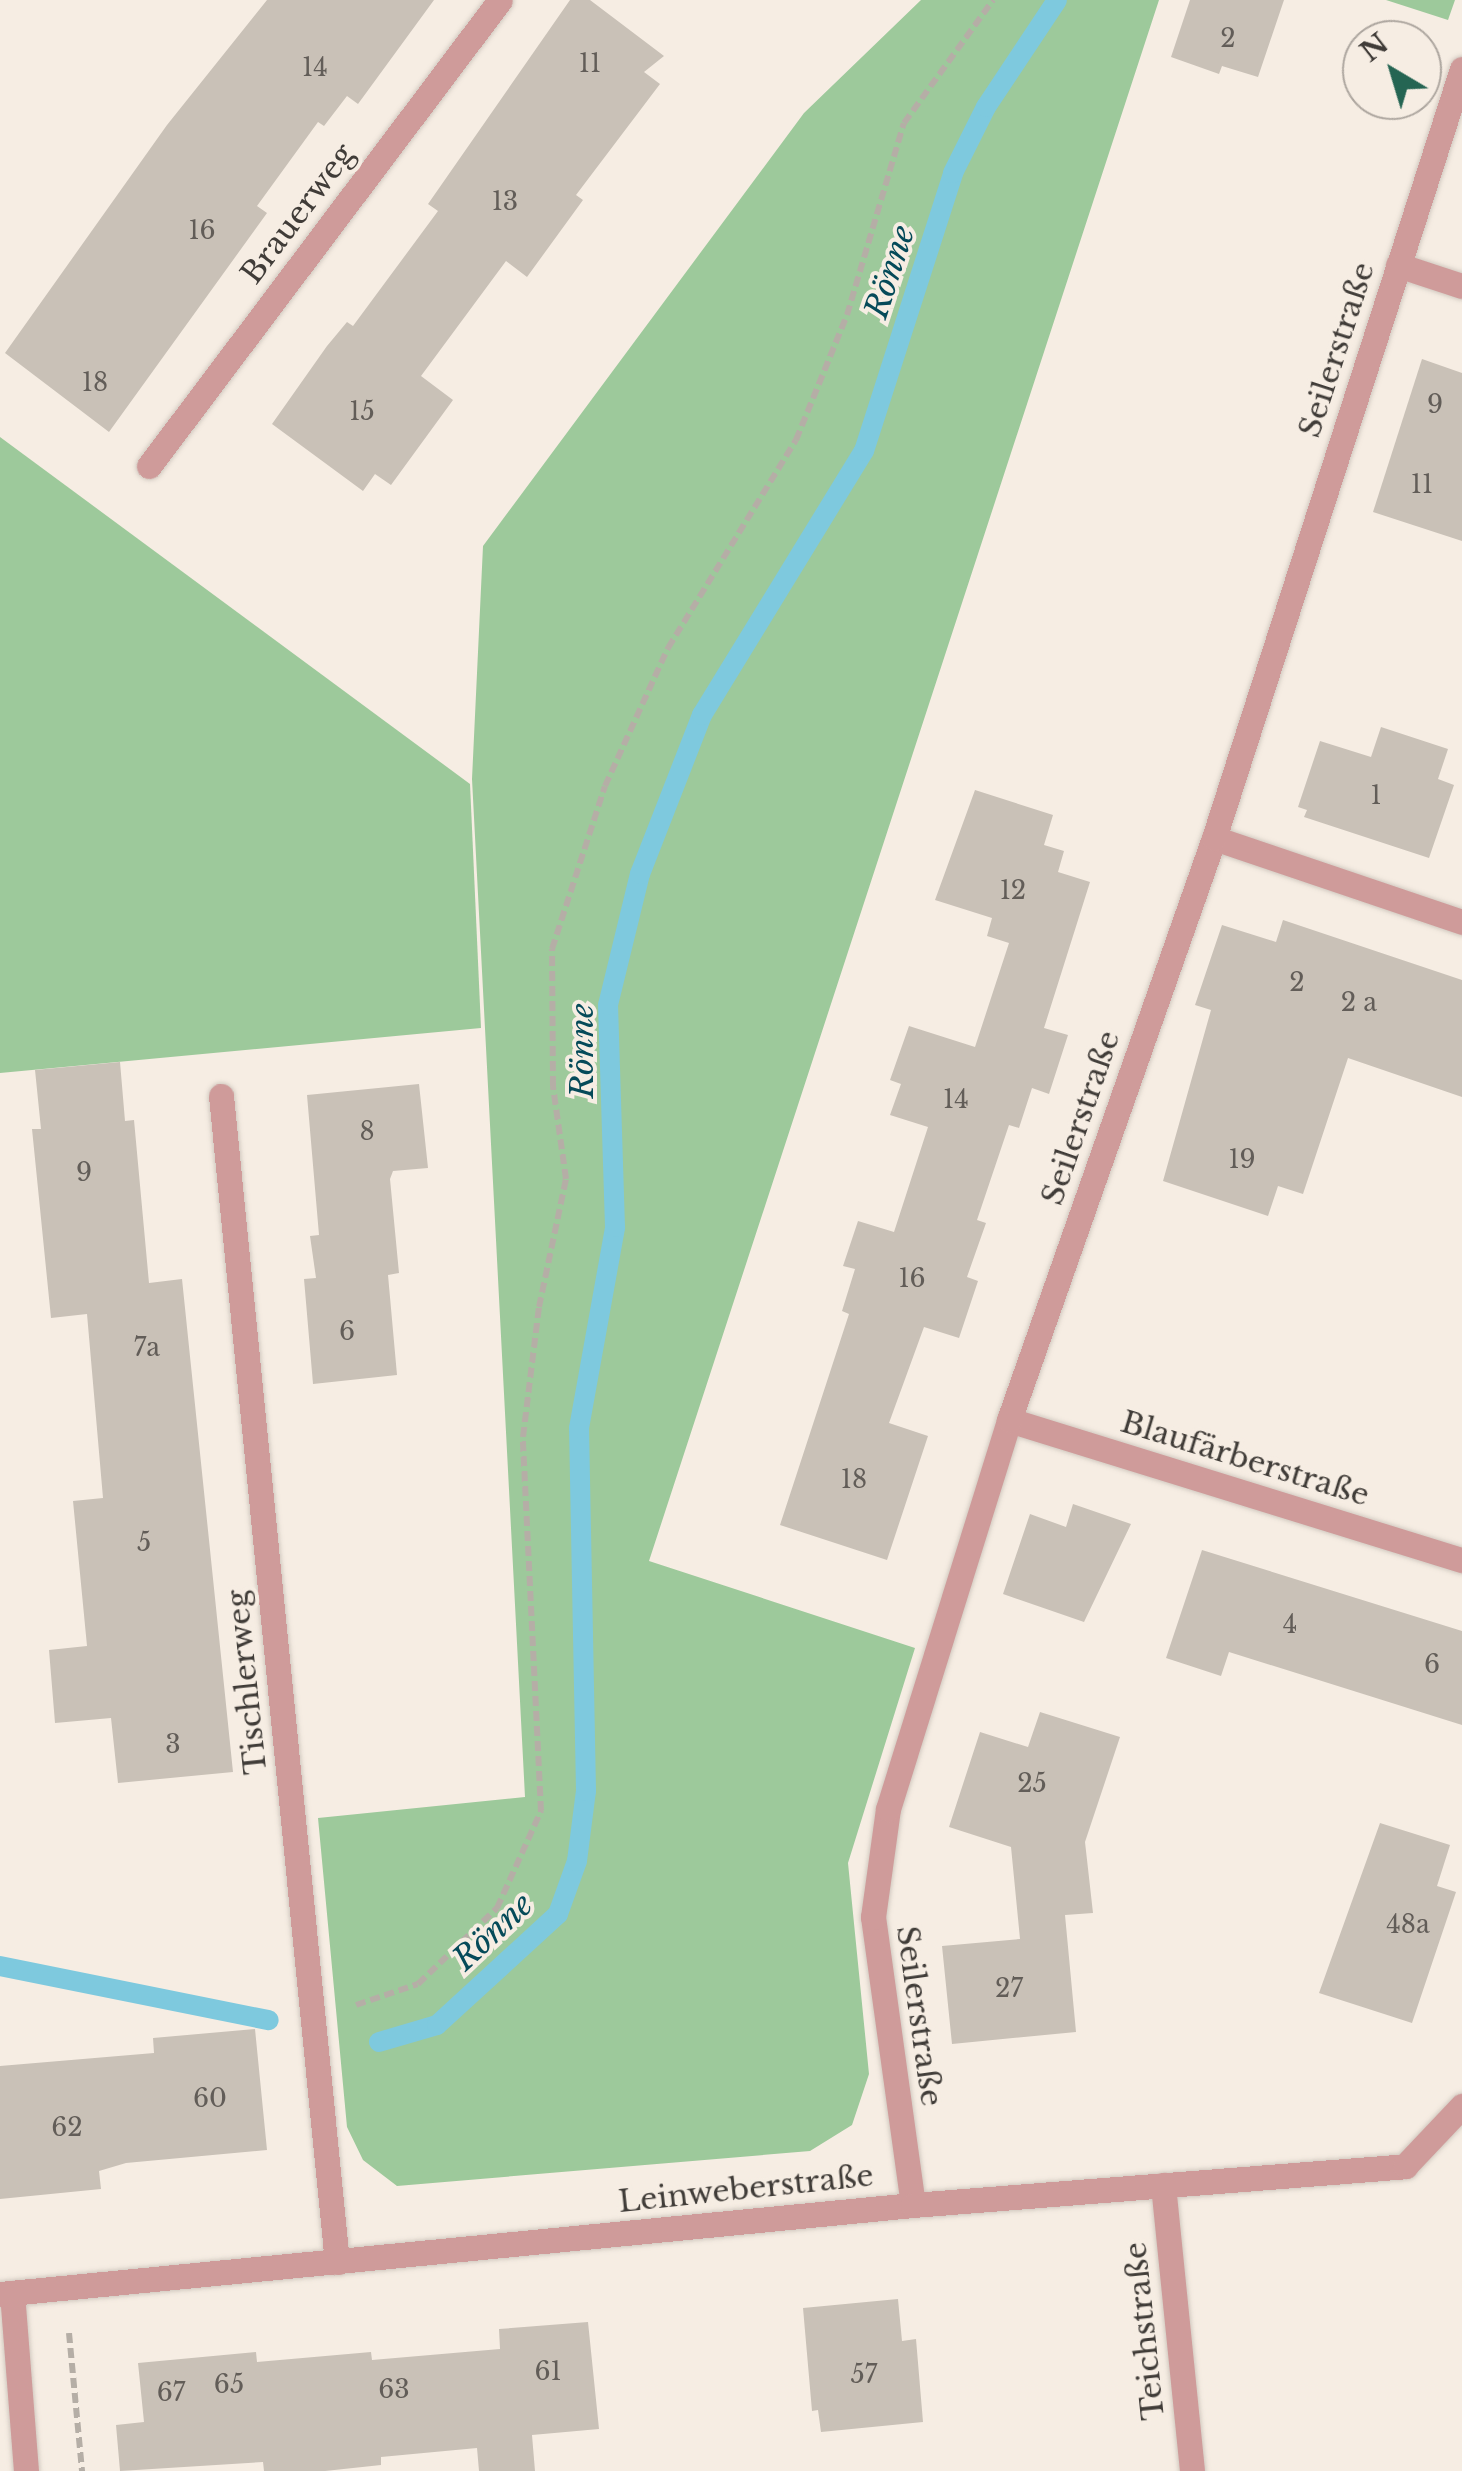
<!DOCTYPE html>
<meta charset="utf-8">
<style>
body{margin:0}
#map{position:relative;width:1462px;height:2471px;overflow:hidden;background:#f6ede3;font-family:"Libre Baskerville",serif}
div>[style]{position:absolute}
[style*='--x']{left:calc(var(--x)*1px);top:calc(var(--y)*1px);width:calc(var(--w)*1px);rotate:calc(var(--a)*1deg)}
.green>*{inset:0;background:#9dc99b}
.stream>*{height:20px;margin:-10px;padding:0 10px;transform-origin:10px;border-radius:10px;background:#7ec9de}
.building>*{inset:0;background:#c9c1b7}
.path>*{height:6px;margin-top:-3px;transform-origin:0;background:repeating-linear-gradient(90deg,#b5aea6 0 10px,transparent 0 15px)}
.roads{filter:drop-shadow(0 0 2px #d2cac1) drop-shadow(0 0 2px #d2cac1)}
.street>*{height:25px;margin:-12.5px;padding:0 12.5px;transform-origin:12.5px;border-radius:12.5px;background:#cf9b9a}
span{translate:-50% -50%;white-space:nowrap;text-align:center;line-height:1.15;-webkit-text-stroke:8px #f6ede3;paint-order:stroke}
.number-label{font-size:25px;color:#625d58}
.number-label span{-webkit-text-stroke-width:0}
.street-label{font-size:30px;color:#403c38}
.water-label{font-size:32px;color:#054a59;font-style:italic}
.north{position:absolute;left:1342px;top:20px;width:100px;height:100px;box-sizing:border-box;background:#f6ede3;border:2px solid #ada69f;border-radius:50%;rotate:322deg;font-size:28px;font-weight:700;line-height:40px;text-align:center;color:#403c38}
.north::after{content:'';display:block;margin:auto;width:35px;height:45px;background:#256553;clip-path:polygon(50% 0,100% 100%,50% 72%,0 100%)}
</style>
<div id="map">
<div class="green">
<i style="clip-path:polygon(921px 0,1159px 0,649px 1561px,915px 1648px,848px 1863px,869px 2074px,852px 2125px,810px 2151px,397px 2186px,363px 2160px,347px 2127px,318px 1818px,525px 1797px,472px 779px,483px 546px,804px 113px)"></i>
<i style="clip-path:polygon(1386px 0,1455px 0,1448px 20px)"></i>
<i style="clip-path:polygon(0 437px,470px 784px,481px 1028px,0 1073px)"></i>
</div>
<div class="stream">
<i style="--x:0;--y:1966;--w:274;--a:11.4"></i>
<i style="--x:379;--y:2042;--w:60;--a:-16.3"></i>
<i style="--x:437;--y:2025;--w:164;--a:-42.5"></i>
<i style="--x:558;--y:1914;--w:56;--a:-70.3"></i>
<i style="--x:577;--y:1861;--w:71;--a:-82.7"></i>
<i style="--x:586;--y:1791;--w:363;--a:-91.1"></i>
<i style="--x:579;--y:1428;--w:204;--a:-79.8"></i>
<i style="--x:615;--y:1227;--w:222;--a:-91.8"></i>
<i style="--x:608;--y:1005;--w:135;--a:-76.3"></i>
<i style="--x:640;--y:874;--w:171;--a:-68.7"></i>
<i style="--x:702;--y:715;--w:310;--a:-58.5"></i>
<i style="--x:864;--y:451;--w:292;--a:-72.2"></i>
<i style="--x:953;--y:173;--w:74;--a:-63.4"></i>
<i style="--x:986;--y:107;--w:128;--a:-56.4"></i>
</div>
<div class="building">
<i style="clip-path:polygon(267px 0,434px 0,358px 104px,347px 96px,324px 126px,318px 122px,257px 206px,267px 213px,109px 432px,5px 353px,167px 125px)"></i>
<i style="clip-path:polygon(570px 0,590px 0,664px 56px,644px 72px,660px 84px,576px 195px,583px 200px,527px 277px,506px 261px,421px 376px,453px 400px,391px 485px,375px 474px,363px 491px,272px 424px,327px 346px,347px 322px,353px 326px,438px 211px,428px 204px)"></i>
<i style="clip-path:polygon(1190px 0,1284px 0,1258px 77px,1222px 66px,1219px 74px,1171px 57px)"></i>
<i style="clip-path:polygon(1422px 359px,1462px 373px,1462px 541px,1373px 512px)"></i>
<i style="clip-path:polygon(1381px 727px,1448px 749px,1438px 779px,1454px 785px,1429px 858px,1304px 817px,1307px 810px,1298px 807px,1320px 741px,1371px 757px)"></i>
<i style="clip-path:polygon(975px 790px,1053px 815px,1044px 845px,1064px 851px,1058px 872px,1090px 882px,1044px 1028px,1068px 1035px,1049px 1094px,1032px 1088px,1019px 1128px,1009px 1125px,977px 1220px,986px 1223px,967px 1277px,978px 1281px,959px 1338px,924px 1327px,889px 1423px,928px 1436px,887px 1560px,780px 1525px,849px 1314px,842px 1311px,855px 1269px,843px 1266px,858px 1221px,894px 1232px,928px 1127px,890px 1115px,901px 1084px,890px 1080px,909px 1026px,975px 1047px,1009px 943px,987px 936px,992px 918px,935px 900px)"></i>
<i style="clip-path:polygon(1283px 920px,1462px 980px,1462px 1097px,1348px 1058px,1303px 1194px,1278px 1186px,1268px 1216px,1163px 1181px,1211px 1010px,1195px 1005px,1222px 925px,1276px 942px)"></i>
<i style="clip-path:polygon(120px 1062px,125px 1121px,134px 1120px,149px 1283px,182px 1279px,233px 1772px,118px 1783px,111px 1718px,55px 1723px,49px 1650px,87px 1646px,73px 1501px,103px 1498px,87px 1314px,51px 1318px,32px 1129px,41px 1129px,35px 1070px)"></i>
<i style="clip-path:polygon(419px 1084px,428px 1168px,393px 1171px,390px 1179px,399px 1273px,388px 1275px,397px 1375px,313px 1384px,304px 1279px,316px 1278px,310px 1236px,319px 1235px,307px 1095px)"></i>
<i style="clip-path:polygon(1073px 1504px,1131px 1524px,1084px 1622px,1003px 1594px,1030px 1514px,1066px 1527px)"></i>
<i style="clip-path:polygon(1202px 1550px,1462px 1631px,1462px 1725px,1229px 1652px,1221px 1676px,1166px 1658px)"></i>
<i style="clip-path:polygon(1040px 1712px,1120px 1737px,1085px 1842px,1093px 1913px,1065px 1915px,1076px 2032px,952px 2044px,942px 1946px,1020px 1939px,1011px 1847px,949px 1827px,980px 1732px,1028px 1747px)"></i>
<i style="clip-path:polygon(1380px 1823px,1450px 1845px,1437px 1886px,1456px 1892px,1412px 2023px,1319px 1993px)"></i>
<i style="clip-path:polygon(255px 2029px,267px 2150px,126px 2163px,99px 2171px,101px 2189px,0 2199px,0 2066px,154px 2053px,153px 2038px)"></i>
<i style="clip-path:polygon(898px 2299px,902px 2341px,916px 2339px,923px 2422px,821px 2432px,818px 2410px,812px 2411px,803px 2308px)"></i>
<i style="clip-path:polygon(588px 2322px,599px 2429px,532px 2435px,535px 2471px,479px 2471px,477px 2448px,381px 2457px,381px 2465px,325px 2471px,264px 2471px,263px 2462px,120px 2471px,116px 2425px,144px 2422px,138px 2363px,256px 2352px,257px 2362px,371px 2352px,372px 2360px,500px 2349px,499px 2329px)"></i>
</div>
<div class="path">
<i style="--x:356;--y:2005;--w:65;--a:-18.7"></i>
<i style="--x:418;--y:1984;--w:110;--a:-43.9"></i>
<i style="--x:497;--y:1908;--w:107;--a:-65.6"></i>
<i style="--x:541;--y:1811;--w:374;--a:-92.8"></i>
<i style="--x:523;--y:1437;--w:131;--a:-83"></i>
<i style="--x:539;--y:1307;--w:131;--a:-78.1"></i>
<i style="--x:566;--y:1179;--w:94;--a:-98"></i>
<i style="--x:553;--y:1086;--w:137;--a:-90.4"></i>
<i style="--x:552;--y:949;--w:171;--a:-72"></i>
<i style="--x:605;--y:786;--w:152;--a:-65.5"></i>
<i style="--x:668;--y:648;--w:244;--a:-58.4"></i>
<i style="--x:796;--y:440;--w:135;--a:-67.8"></i>
<i style="--x:847;--y:315;--w:200;--a:-73.5"></i>
<i style="--x:904;--y:123;--w:152;--a:-54.1"></i>
<i style="--x:69;--y:2333;--w:139;--a:84.6"></i>
</div>
<div class="roads">
<div class="street">
<i style="--x:1398;--y:265;--w:67;--a:18.2"></i>
<i style="--x:149;--y:466;--w:583;--a:-53.01"></i>
<i style="--x:1214;--y:838;--w:262;--a:18.7"></i>
<i style="--x:221;--y:1096;--w:1172;--a:84.32"></i>
<i style="--x:1009;--y:1420;--w:474;--a:17.2"></i>
<i style="--x:1163;--y:2185;--w:287;--a:84.2"></i>
<i style="--x:913;--y:2205;--w:291;--a:-97.9"></i>
<i style="--x:873;--y:1917;--w:109;--a:-82.1"></i>
<i style="--x:888;--y:1809;--w:407;--a:-72.7"></i>
<i style="--x:1009;--y:1420;--w:617;--a:-70.6"></i>
<i style="--x:1214;--y:838;--w:808;--a:-72.13"></i>
<i style="--x:12;--y:2293;--w:179;--a:85.5"></i>
<i style="--x:0;--y:2294;--w:917;--a:-5.57"></i>
<i style="--x:913;--y:2205;--w:494;--a:-4.5"></i>
<i style="--x:1405;--y:2166;--w:83;--a:-46.5"></i>
</div>
</div>
<div class="number-label">
<span style="left:1228px;top:39px">2</span>
<span style="left:590px;top:64px">11</span>
<span style="left:315px;top:68px">14</span>
<span style="left:505px;top:202px">13</span>
<span style="left:202px;top:231px">16</span>
<span style="left:95px;top:383px">18</span>
<span style="left:1435px;top:405px">9</span>
<span style="left:362px;top:412px">15</span>
<span style="left:1422px;top:485px">11</span>
<span style="left:1376px;top:796px">1</span>
<span style="left:1013px;top:891px">12</span>
<span style="left:1297px;top:983px">2</span>
<span style="left:1359px;top:1003px">2 a</span>
<span style="left:956px;top:1100px">14</span>
<span style="left:367px;top:1132px">8</span>
<span style="left:1242px;top:1160px">19</span>
<span style="left:84px;top:1173px">9</span>
<span style="left:912px;top:1279px">16</span>
<span style="left:347px;top:1332px">6</span>
<span style="left:147px;top:1348px">7a</span>
<span style="left:854px;top:1480px">18</span>
<span style="left:144px;top:1543px">5</span>
<span style="left:1290px;top:1625px">4</span>
<span style="left:1432px;top:1665px">6</span>
<span style="left:173px;top:1745px">3</span>
<span style="left:1032px;top:1784px">25</span>
<span style="left:1408px;top:1925px">48a</span>
<span style="left:1009px;top:1989px">27</span>
<span style="left:210px;top:2099px">60</span>
<span style="left:67px;top:2128px">62</span>
<span style="left:548px;top:2372px">61</span>
<span style="left:864px;top:2375px">57</span>
<span style="left:229px;top:2385px">65</span>
<span style="left:394px;top:2390px">63</span>
<span style="left:171px;top:2393px">67</span>
</div>
<div class="street-label">
<span style="left:298px;top:214px;rotate:-53deg">Brauerweg</span>
<span style="left:1337px;top:350px;rotate:-72deg">Seilerstraße</span>
<span style="left:1081px;top:1118px;rotate:-71deg">Seilerstraße</span>
<span style="left:1245px;top:1459px;rotate:17deg">Blaufärberstraße</span>
<span style="left:247px;top:1682px;rotate:-96deg">Tischlerweg</span>
<span style="left:919px;top:2016px;rotate:82deg">Seilerstraße</span>
<span style="left:746px;top:2189px;rotate:-6deg">Leinweberstraße</span>
<span style="left:1145px;top:2331px;rotate:-96deg">Teichstraße</span>
</div>
<div class="water-label">
<span style="left:890px;top:272px;rotate:-72deg">Rönne</span>
<span style="left:582px;top:1051px;rotate:-90deg">Rönne</span>
<span style="left:493px;top:1932px;rotate:-43deg">Rönne</span>
</div>
<div class="north">N</div>
</div>
